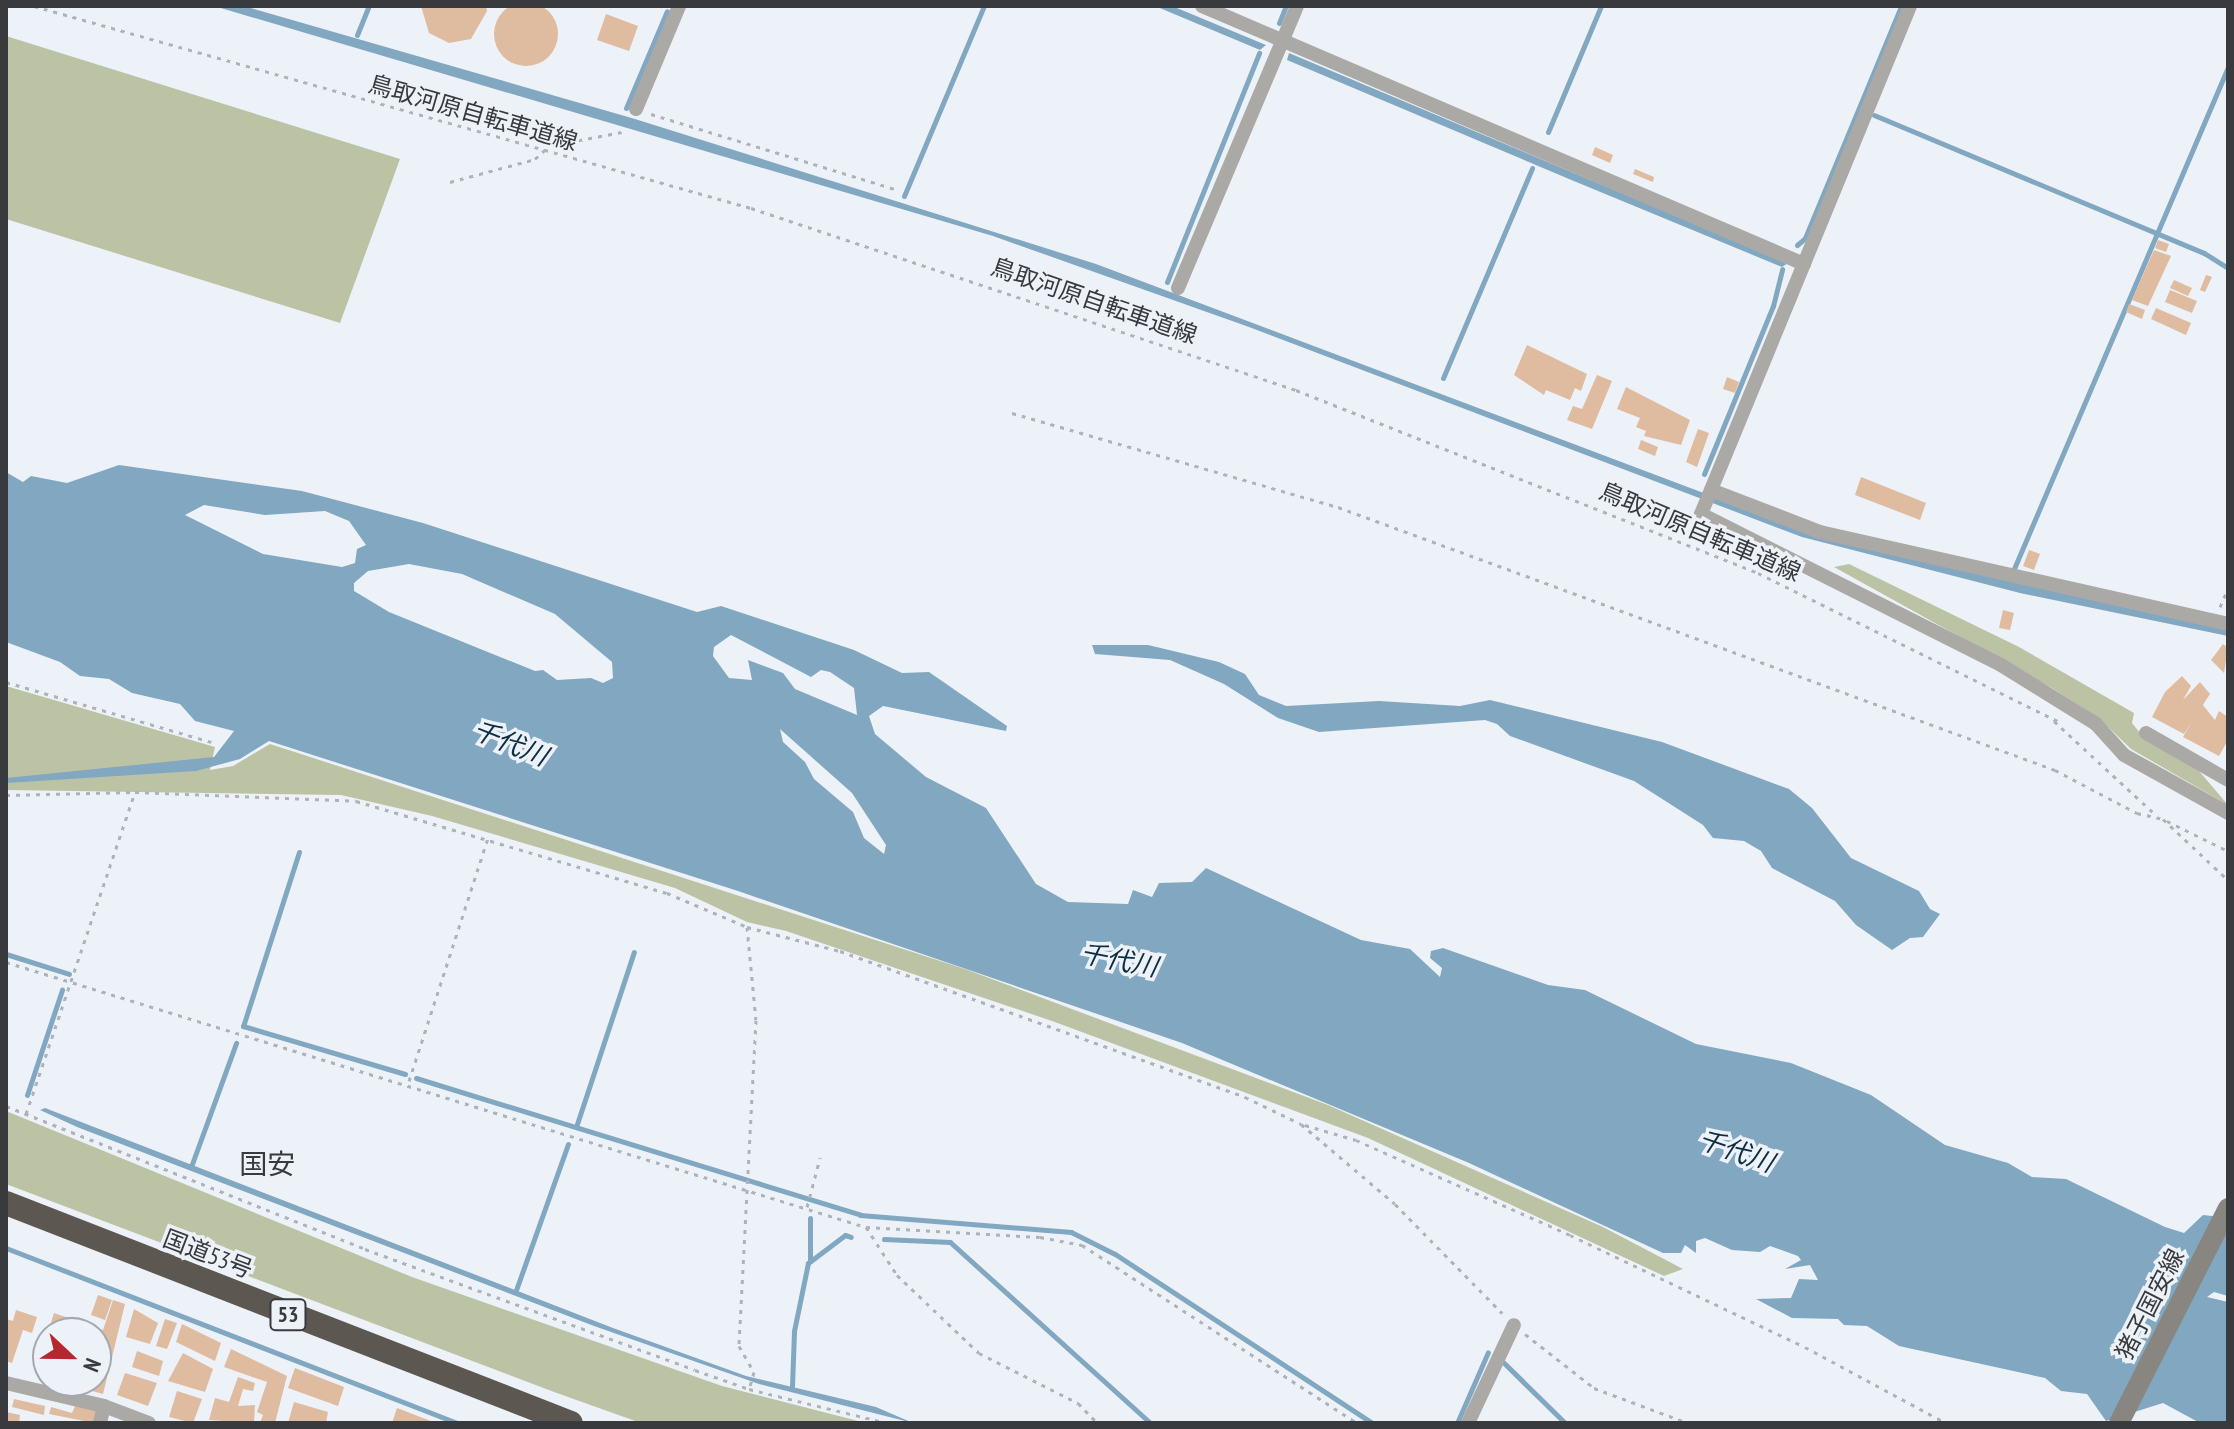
<!DOCTYPE html>
<meta charset="utf-8">
<style>
body{margin:0}
#map{position:relative;width:2234px;height:1429px;overflow:hidden;background:#edf2f9;font-family:"PT Sans Narrow","Noto Sans JP",sans-serif}
div>[style]{position:absolute}
[style*='--x']{left:calc(var(--x)*1px);top:calc(var(--y)*1px);width:calc(var(--w)*1px);rotate:calc(var(--a)*1deg)}
.green>*{inset:0;background:#bbc3a4}
.water>*{inset:0;background:#82a7c1}
.stream>*{height:5px;margin:-2.5px;padding:0 2.5px;transform-origin:2.5px;border-radius:2.5px;background:#82a7c1}
.building>*{inset:0;background:#dfbb9f}
.round{border-radius:50%}
.path>*{height:3px;margin-top:-1.5px;transform-origin:0;background:repeating-linear-gradient(90deg,#afb3b8 0 4px,transparent 0 10px)}
.street>*{height:14px;margin:-7px;padding:0 7px;transform-origin:7px;border-radius:7px;background:#aba9a6}
.secondary>*{height:20px;margin:-10px;padding:0 10px;transform-origin:10px;border-radius:10px;background:#898581}
.highway>*{height:24px;margin:-12px;padding:0 12px;transform-origin:12px;border-radius:12px;background:#5c5751}
span{translate:-50% -50%;white-space:nowrap;text-align:center;line-height:1.15;-webkit-text-stroke:7px #edf2f9;paint-order:stroke}
.shield-label span{padding:2px 6px;background:#edf2f9;border:2px solid;border-radius:6px;-webkit-text-stroke-width:0}
.shield-label{font-size:22px;color:#383a3d;font-weight:700}
.street-label{font-size:24px;color:#383a3d}
.water-label{font-size:26px;color:#0d2d41;font-style:italic}
.quarter-label{font-size:28px;color:#383a3d}
.frame{position:absolute;inset:0;border:8px solid #383a3d;pointer-events:none}
.north{position:absolute;left:32px;top:1317px;width:80px;height:80px;box-sizing:border-box;background:#edf2f9;border:2px solid #a5a8ae;border-radius:50%;rotate:112deg;font-size:22px;font-weight:700;line-height:32px;text-align:center;color:#383a3d}
.north::after{content:'';display:block;margin:auto;width:28px;height:36px;background:#b72730;clip-path:polygon(50% 0,100% 100%,50% 72%,0 100%)}
</style>
<div id="map">
<div class="green">
<i style="clip-path:polygon(6px 36px,400px 159px,340px 323px,6px 219px)"></i>
<i style="clip-path:polygon(1849px 564px,2019px 647px,2134px 713px,2132px 723px,2144px 738px,2199px 771px,2228px 805px,2131px 749px,2100px 719px,2052px 688px,1834px 567px)"></i>
<i style="clip-path:polygon(6px 686px,215px 747px,210px 770px,233px 766px,270px 744px,965px 969px,1328px 1105px,1603px 1227px,1683px 1269px,1664px 1276px,1368px 1138px,1052px 1021px,786px 931px,747px 922px,675px 888px,432px 816px,341px 795px,6px 790px)"></i>
<i style="clip-path:polygon(6px 1111px,412px 1277px,722px 1386px,866px 1423px,641px 1423px,554px 1392px,6px 1184px)"></i>
</div>
<div class="water">
<i style="clip-path:polygon(214px 6px,244px 6px,635px 119px,1096px 264px,1815px 535px,2228px 629px,2228px 636px,2020px 593px,1802px 537px,1249px 327px,993px 236px)"></i>
<i style="clip-path:polygon(1155px 6px,1172px 6px,1266px 45px,1260px 50px)"></i>
<i style="clip-path:polygon(1289px 53px,1788px 263px,1782px 267px,1569px 179px,1287px 60px)"></i>
<i style="clip-path:polygon(evenodd,119px 465px,302px 491px,423px 523px,697px 612px,721px 606px,854px 650px,902px 673px,929px 672px,1007px 726px,1006px 731px,883px 706px,869px 716px,875px 734px,926px 777px,986px 808px,1036px 884px,1068px 902px,1128px 904px,1133px 890px,1152px 897px,1159px 883px,1192px 882px,1206px 868px,1361px 940px,1410px 949px,1440px 977px,1442px 968px,1430px 958px,1431px 951px,1443px 948px,1548px 985px,1585px 990px,1696px 1044px,1791px 1063px,1871px 1095px,1945px 1145px,2008px 1163px,2032px 1177px,2066px 1179px,2165px 1227px,2184px 1233px,2203px 1215px,2221px 1217px,2228px 1227px,2228px 1296px,2214px 1292px,2207px 1297px,2228px 1302px,2228px 1423px,2200px 1423px,2163px 1403px,2106px 1421px,2087px 1394px,2061px 1391px,2045px 1378px,1899px 1346px,1867px 1326px,1844px 1325px,1838px 1319px,1792px 1318px,1756px 1299px,1791px 1298px,1799px 1279px,1818px 1280px,1810px 1265px,1785px 1269px,1801px 1260px,1798px 1256px,1770px 1246px,1760px 1252px,1732px 1250px,1705px 1238px,1696px 1241px,1696px 1253px,1685px 1245px,1681px 1253px,1663px 1253px,1469px 1163px,1182px 1043px,738px 891px,269px 741px,240px 759px,196px 771px,6px 783px,6px 778px,214px 757px,234px 731px,195px 721px,180px 704px,132px 693px,109px 679px,80px 676px,60px 662px,6px 642px,6px 472px,23px 482px,31px 476px,67px 483px,119px 465px,204px 505px,265px 515px,325px 511px,349px 521px,366px 545px,357px 549px,355px 563px,342px 567px,263px 554px,185px 515px,204px 505px,119px 465px,409px 564px,462px 574px,555px 614px,612px 662px,613px 678px,603px 683px,591px 678px,557px 680px,543px 670px,535px 671px,389px 612px,354px 591px,354px 583px,368px 571px,409px 564px,119px 465px,731px 635px,811px 677px,821px 670px,830px 672px,854px 688px,857px 715px,795px 689px,783px 673px,748px 660px,752px 680px,729px 678px,713px 656px,714px 647px,731px 635px,119px 465px,780px 729px,852px 793px,886px 845px,884px 854px,864px 838px,853px 812px,814px 779px,805px 762px,783px 742px,780px 729px)"></i>
<i style="clip-path:polygon(1092px 645px,1148px 645px,1219px 662px,1245px 674px,1259px 695px,1286px 706px,1379px 701px,1460px 706px,1490px 700px,1662px 742px,1789px 789px,1812px 808px,1851px 858px,1919px 891px,1930px 909px,1940px 914px,1923px 937px,1910px 938px,1892px 950px,1856px 925px,1835px 901px,1772px 868px,1761px 851px,1744px 841px,1713px 838px,1703px 825px,1634px 781px,1510px 736px,1497px 724px,1485px 720px,1319px 732px,1278px 718px,1224px 684px,1170px 660px,1095px 654px)"></i>
<i style="clip-path:polygon(45px 1108px,613px 1328px,746px 1376px,876px 1407px,913px 1423px,759px 1384px,594px 1326px,77px 1127px,40px 1110px)"></i>
</div>
<div class="stream">
<i style="--x:1279;--y:23;--w:18;--a:-68"></i>
<i style="--x:357;--y:35;--w:31;--a:-68"></i>
<i style="--x:626;--y:108;--w:105;--a:-67.1"></i>
<i style="--x:1874;--y:115;--w:358;--a:22.7"></i>
<i style="--x:2204;--y:253;--w:28;--a:32"></i>
<i style="--x:1548;--y:132;--w:137;--a:-67.2"></i>
<i style="--x:904;--y:196;--w:206;--a:-67.2"></i>
<i style="--x:1797;--y:245;--w:11;--a:-41"></i>
<i style="--x:1805;--y:238;--w:251;--a:-67.5"></i>
<i style="--x:1167;--y:282;--w:247;--a:-68.1"></i>
<i style="--x:1443;--y:378;--w:228;--a:-67"></i>
<i style="--x:1704;--y:474;--w:182;--a:-67.7"></i>
<i style="--x:1773;--y:306;--w:38;--a:-76"></i>
<i style="--x:2013;--y:571;--w:548;--a:-66.9"></i>
<i style="--x:299;--y:852;--w:183;--a:107.8"></i>
<i style="--x:243;--y:1026;--w:169;--a:16.5"></i>
<i style="--x:6;--y:954;--w:66;--a:17.6"></i>
<i style="--x:416;--y:1078;--w:465;--a:17.1"></i>
<i style="--x:860;--y:1215;--w:212;--a:4.6"></i>
<i style="--x:1071;--y:1232;--w:49;--a:26.6"></i>
<i style="--x:1115;--y:1254;--w:308;--a:33.3"></i>
<i style="--x:27;--y:1095;--w:111;--a:-71.6"></i>
<i style="--x:577;--y:1124;--w:181;--a:-71.7"></i>
<i style="--x:192;--y:1164;--w:129;--a:-70"></i>
<i style="--x:810;--y:1218;--w:43;--a:90"></i>
<i style="--x:884;--y:1239;--w:66;--a:2.6"></i>
<i style="--x:950;--y:1242;--w:270;--a:42.1"></i>
<i style="--x:6;--y:1248;--w:484;--a:21.2"></i>
<i style="--x:516;--y:1290;--w:155;--a:-70.4"></i>
<i style="--x:1504;--y:1363;--w:86;--a:44.5"></i>
<i style="--x:792;--y:1386;--w:55;--a:-87.9"></i>
<i style="--x:794;--y:1331;--w:69;--a:-78.4"></i>
<i style="--x:808;--y:1263;--w:46;--a:-37.1"></i>
<i style="--x:845;--y:1235;--w:6;--a:18"></i>
<i style="--x:1457;--y:1423;--w:77;--a:-66.4"></i>
</div>
<div class="building">
<i class="round" style="left:494px;top:2px;width:64px;height:64px"></i>
<i style="clip-path:polygon(421px 6px,486px 6px,487px 11px,471px 39px,449px 43px,429px 33px)"></i>
<i style="clip-path:polygon(606px 14px,638px 26px,629px 51px,597px 40px)"></i>
<i style="clip-path:polygon(1595px 147px,1613px 155px,1610px 163px,1592px 155px)"></i>
<i style="clip-path:polygon(1635px 169px,1654px 177px,1653px 182px,1633px 174px)"></i>
<i style="clip-path:polygon(2158px 240px,2169px 244px,2166px 252px,2155px 248px)"></i>
<i style="clip-path:polygon(2154px 250px,2171px 256px,2148px 306px,2132px 300px)"></i>
<i style="clip-path:polygon(2206px 275px,2212px 277px,2205px 292px,2200px 290px)"></i>
<i style="clip-path:polygon(2174px 280px,2192px 288px,2188px 296px,2170px 288px)"></i>
<i style="clip-path:polygon(2170px 290px,2197px 301px,2192px 313px,2165px 302px)"></i>
<i style="clip-path:polygon(2129px 304px,2145px 310px,2142px 319px,2126px 312px)"></i>
<i style="clip-path:polygon(2156px 308px,2191px 323px,2186px 335px,2151px 319px)"></i>
<i style="clip-path:polygon(1527px 345px,1587px 374px,1581px 391px,1575px 388px,1570px 400px,1546px 390px,1544px 395px,1514px 375px)"></i>
<i style="clip-path:polygon(1597px 375px,1612px 381px,1592px 429px,1567px 420px,1573px 406px,1582px 409px)"></i>
<i style="clip-path:polygon(1727px 377px,1739px 382px,1735px 393px,1723px 389px)"></i>
<i style="clip-path:polygon(1626px 387px,1690px 420px,1681px 445px,1644px 436px,1646px 431px,1636px 427px,1640px 418px,1617px 409px)"></i>
<i style="clip-path:polygon(1698px 429px,1709px 433px,1697px 467px,1686px 462px)"></i>
<i style="clip-path:polygon(1641px 440px,1658px 447px,1655px 456px,1638px 449px)"></i>
<i style="clip-path:polygon(1861px 477px,1926px 503px,1920px 520px,1855px 495px)"></i>
<i style="clip-path:polygon(2029px 550px,2040px 554px,2034px 570px,2023px 566px)"></i>
<i style="clip-path:polygon(2003px 610px,2014px 613px,2010px 630px,1999px 628px)"></i>
<i style="clip-path:polygon(2223px 644px,2228px 648px,2224px 673px,2211px 660px)"></i>
<i style="clip-path:polygon(2182px 676px,2191px 686px,2183px 700px,2200px 682px,2210px 694px,2184px 734px,2152px 717px,2165px 692px)"></i>
<i style="clip-path:polygon(2202px 704px,2215px 720px,2219px 711px,2228px 717px,2228px 740px,2219px 756px,2183px 737px)"></i>
<i style="clip-path:polygon(98px 1295px,112px 1300px,105px 1320px,91px 1315px)"></i>
<i style="clip-path:polygon(113px 1300px,125px 1304px,103px 1394px,60px 1382px,96px 1381px,96px 1351px,103px 1348px,96px 1346px,96px 1333px,49px 1329px,54px 1313px,103px 1330px)"></i>
<i style="clip-path:polygon(134px 1309px,158px 1323px,150px 1344px,126px 1337px)"></i>
<i style="clip-path:polygon(16px 1310px,37px 1317px,32px 1333px,23px 1330px,12px 1363px,6px 1361px,6px 1319px,13px 1321px)"></i>
<i style="clip-path:polygon(165px 1319px,177px 1323px,167px 1349px,156px 1346px)"></i>
<i style="clip-path:polygon(182px 1324px,221px 1343px,215px 1361px,176px 1342px)"></i>
<i style="clip-path:polygon(231px 1349px,287px 1376px,275px 1423px,260px 1423px,263px 1415px,257px 1412px,267px 1382px,224px 1367px)"></i>
<i style="clip-path:polygon(137px 1351px,163px 1361px,159px 1376px,132px 1367px)"></i>
<i style="clip-path:polygon(183px 1353px,213px 1369px,205px 1392px,168px 1381px)"></i>
<i style="clip-path:polygon(295px 1368px,344px 1387px,338px 1406px,288px 1388px)"></i>
<i style="clip-path:polygon(125px 1373px,157px 1383px,148px 1406px,117px 1395px)"></i>
<i style="clip-path:polygon(238px 1377px,255px 1383px,253px 1391px,243px 1389px,238px 1406px,255px 1405px,254px 1423px,209px 1420px,215px 1398px,229px 1402px)"></i>
<i style="clip-path:polygon(177px 1391px,202px 1399px,193px 1423px,169px 1417px)"></i>
<i style="clip-path:polygon(14px 1399px,45px 1406px,44px 1415px,12px 1407px)"></i>
<i style="clip-path:polygon(294px 1402px,328px 1412px,326px 1423px,288px 1423px)"></i>
<i style="clip-path:polygon(76px 1404px,98px 1411px,94px 1423px,49px 1414px,51px 1407px,72px 1413px)"></i>
<i style="clip-path:polygon(397px 1408px,436px 1423px,392px 1423px)"></i>
<i style="clip-path:polygon(6px 1412px,20px 1415px,19px 1423px,6px 1423px)"></i>
</div>
<div class="path">
<i style="--x:34;--y:6;--w:745;--a:15.73"></i>
<i style="--x:751;--y:208;--w:575;--a:18.47"></i>
<i style="--x:1296;--y:390;--w:497;--a:21.6"></i>
<i style="--x:1758;--y:573;--w:335;--a:26.3"></i>
<i style="--x:651;--y:114;--w:258;--a:17.1"></i>
<i style="--x:450;--y:182;--w:88;--a:-15.1"></i>
<i style="--x:535;--y:159;--w:19;--a:-43"></i>
<i style="--x:549;--y:146;--w:74;--a:-10.9"></i>
<i style="--x:1012;--y:413;--w:339;--a:16.1"></i>
<i style="--x:1338;--y:507;--w:764;--a:20.14"></i>
<i style="--x:2055;--y:770;--w:93;--a:27.7"></i>
<i style="--x:2137;--y:813;--w:27;--a:13"></i>
<i style="--x:2163;--y:819;--w:89;--a:43.2"></i>
<i style="--x:2220;--y:607;--w:21;--a:-67"></i>
<i style="--x:6;--y:682;--w:217;--a:16.3"></i>
<i style="--x:2054;--y:721;--w:140;--a:42.7"></i>
<i style="--x:6;--y:795;--w:129;--a:-1.3"></i>
<i style="--x:135;--y:792;--w:221;--a:2.3"></i>
<i style="--x:356;--y:801;--w:324;--a:16.5"></i>
<i style="--x:667;--y:893;--w:87;--a:23"></i>
<i style="--x:747;--y:927;--w:96;--a:14.5"></i>
<i style="--x:840;--y:951;--w:431;--a:19.8"></i>
<i style="--x:1245;--y:1097;--w:62;--a:25.7"></i>
<i style="--x:1301;--y:1124;--w:123;--a:40.4"></i>
<i style="--x:1395;--y:1204;--w:153;--a:45.5"></i>
<i style="--x:2167;--y:821;--w:68;--a:26.2"></i>
<i style="--x:747;--y:927;--w:93;--a:84.5"></i>
<i style="--x:756;--y:1020;--w:326;--a:93"></i>
<i style="--x:739;--y:1346;--w:30;--a:60"></i>
<i style="--x:754;--y:1372;--w:18;--a:106"></i>
<i style="--x:6;--y:962;--w:900;--a:17.13"></i>
<i style="--x:866;--y:1227;--w:174;--a:3.3"></i>
<i style="--x:1040;--y:1237;--w:43;--a:10.8"></i>
<i style="--x:1082;--y:1245;--w:328;--a:32.9"></i>
<i style="--x:409;--y:1081;--w:256;--a:-72"></i>
<i style="--x:6;--y:1106;--w:386;--a:21.7"></i>
<i style="--x:365;--y:1249;--w:351;--a:20.1"></i>
<i style="--x:695;--y:1370;--w:57;--a:19.4"></i>
<i style="--x:749;--y:1389;--w:142;--a:13.8"></i>
<i style="--x:26;--y:1114;--w:340;--a:-71.3"></i>
<i style="--x:1305;--y:1125;--w:53;--a:16.4"></i>
<i style="--x:1356;--y:1140;--w:234;--a:23.9"></i>
<i style="--x:1570;--y:1235;--w:260;--a:25.5"></i>
<i style="--x:1805;--y:1347;--w:160;--a:28.3"></i>
<i style="--x:807;--y:1207;--w:51;--a:-75.1"></i>
<i style="--x:866;--y:1227;--w:57;--a:57.1"></i>
<i style="--x:897;--y:1275;--w:113;--a:43.6"></i>
<i style="--x:979;--y:1353;--w:111;--a:26.8"></i>
<i style="--x:1078;--y:1403;--w:28;--a:46"></i>
<i style="--x:1525;--y:1334;--w:88;--a:38"></i>
<i style="--x:1594;--y:1388;--w:100;--a:20.4"></i>
</div>
<div class="street">
<i style="--x:1202;--y:6;--w:655;--a:23.2"></i>
<i style="--x:1910;--y:6;--w:549;--a:112.36"></i>
<i style="--x:1701;--y:514;--w:336;--a:26.7"></i>
<i style="--x:2001;--y:665;--w:112;--a:31.8"></i>
<i style="--x:2096;--y:724;--w:42;--a:47.9"></i>
<i style="--x:2124;--y:755;--w:119;--a:29.1"></i>
<i style="--x:636;--y:109;--w:112;--a:-67.3"></i>
<i style="--x:1178;--y:288;--w:306;--a:-67.1"></i>
<i style="--x:1711;--y:490;--w:117;--a:21.1"></i>
<i style="--x:1820;--y:532;--w:418;--a:12.7"></i>
<i style="--x:2146;--y:733;--w:95;--a:29.8"></i>
<i style="--x:6;--y:1383;--w:101;--a:13.2"></i>
<i style="--x:104;--y:1406;--w:48;--a:20.7"></i>
<i style="--x:100;--y:1423;--w:17;--a:-77"></i>
<i style="--x:1468;--y:1423;--w:108;--a:-64.9"></i>
</div>
<div class="secondary">
<i style="--x:2119;--y:1423;--w:241;--a:-63.1"></i>
</div>
<div class="highway">
<i style="--x:6;--y:1203;--w:606;--a:21.27"></i>
</div>
<div class="shield-label">
<span style="left:288px;top:1315px">53</span>
</div>
<div class="street-label">
<span style="left:473px;top:113px;rotate:16deg">鳥取河原自転車道線</span>
<span style="left:1094px;top:301px;rotate:19deg">鳥取河原自転車道線</span>
<span style="left:1700px;top:532px;rotate:23deg">鳥取河原自転車道線</span>
<span style="left:208px;top:1254px;rotate:21deg">国道53号</span>
<span style="left:2150px;top:1304px;rotate:-63deg">猪子国安線</span>
</div>
<div class="water-label">
<span style="left:510px;top:743px;rotate:22deg">千代川</span>
<span style="left:1119px;top:960px;rotate:11deg">千代川</span>
<span style="left:1736px;top:1151px;rotate:19deg">千代川</span>
</div>
<div class="quarter-label">
<span style="left:267px;top:1164px">国安</span>
</div>
<div class="frame"></div>
<div class="north">N</div>
</div>
